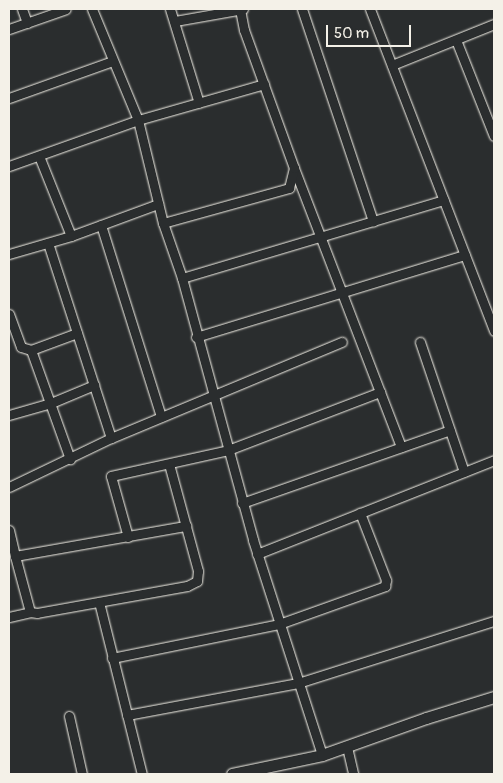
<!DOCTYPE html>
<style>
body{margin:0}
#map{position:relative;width:503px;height:783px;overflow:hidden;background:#2a2d2e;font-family:Pangolin,sans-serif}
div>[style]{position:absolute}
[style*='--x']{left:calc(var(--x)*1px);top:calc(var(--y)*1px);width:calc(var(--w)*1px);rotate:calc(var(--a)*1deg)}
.roads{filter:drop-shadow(0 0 1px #f4f1e8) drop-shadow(0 0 1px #f4f1e8)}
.minor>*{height:9px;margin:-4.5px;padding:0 4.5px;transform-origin:4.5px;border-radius:4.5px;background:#2a2d2e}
.tertiary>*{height:11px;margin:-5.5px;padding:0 5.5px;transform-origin:5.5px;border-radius:5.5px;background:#2a2d2e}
span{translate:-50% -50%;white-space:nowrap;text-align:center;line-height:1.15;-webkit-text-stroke:4px #2a2d2e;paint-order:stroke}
.frame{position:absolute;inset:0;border:10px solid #f4f1e8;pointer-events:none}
.scale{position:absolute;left:326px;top:25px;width:85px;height:22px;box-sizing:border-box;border:2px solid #f4f1e8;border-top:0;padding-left:6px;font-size:15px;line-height:18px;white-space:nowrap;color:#f4f1e8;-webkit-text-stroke:4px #2a2d2e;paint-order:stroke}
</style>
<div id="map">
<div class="roads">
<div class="minor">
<i style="--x:22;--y:9;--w:15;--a:70"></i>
<i style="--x:92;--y:9;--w:120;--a:67.5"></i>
<i style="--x:138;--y:120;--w:106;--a:76.4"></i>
<i style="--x:163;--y:223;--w:58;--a:70.9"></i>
<i style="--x:182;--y:278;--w:271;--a:74.8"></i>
<i style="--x:253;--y:540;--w:226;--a:72.2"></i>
<i style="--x:170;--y:9;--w:98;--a:72.9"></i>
<i style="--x:302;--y:9;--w:224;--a:71.5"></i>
<i style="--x:370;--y:9;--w:345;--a:68.9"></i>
<i style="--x:175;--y:21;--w:69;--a:-10"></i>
<i style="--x:9;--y:29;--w:60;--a:-19.3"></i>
<i style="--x:456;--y:40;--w:103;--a:68.4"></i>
<i style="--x:392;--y:65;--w:110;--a:-21.9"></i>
<i style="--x:9;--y:98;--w:110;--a:-19.6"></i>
<i style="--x:39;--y:156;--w:86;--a:68.2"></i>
<i style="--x:9;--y:166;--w:137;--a:-19.6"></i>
<i style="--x:138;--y:120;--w:131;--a:-15.9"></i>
<i style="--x:294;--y:168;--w:299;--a:69"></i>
<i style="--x:163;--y:223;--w:131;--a:-15.5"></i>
<i style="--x:289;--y:188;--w:21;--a:-76"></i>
<i style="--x:294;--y:168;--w:147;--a:-109.9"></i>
<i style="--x:244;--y:30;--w:21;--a:-101"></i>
<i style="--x:101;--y:225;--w:201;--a:72.6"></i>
<i style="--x:48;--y:243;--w:205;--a:72.1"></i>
<i style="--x:9;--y:254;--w:65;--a:-16.2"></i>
<i style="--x:71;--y:236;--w:93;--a:-20.2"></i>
<i style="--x:182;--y:278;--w:273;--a:-16.6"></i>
<i style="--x:9;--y:314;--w:35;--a:70"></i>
<i style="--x:21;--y:347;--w:10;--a:17"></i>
<i style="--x:31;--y:350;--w:49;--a:-20.3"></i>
<i style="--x:196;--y:337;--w:281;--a:-17"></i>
<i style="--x:420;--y:342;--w:137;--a:71.3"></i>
<i style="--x:31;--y:350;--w:116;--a:70.3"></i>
<i style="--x:9;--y:415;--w:44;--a:-15.9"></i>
<i style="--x:51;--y:403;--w:47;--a:-22.7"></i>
<i style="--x:169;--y:464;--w:111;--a:74.8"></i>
<i style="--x:198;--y:571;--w:10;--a:96"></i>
<i style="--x:197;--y:581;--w:11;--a:153"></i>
<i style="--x:187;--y:586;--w:152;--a:169.8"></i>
<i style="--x:37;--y:613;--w:7;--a:-172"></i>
<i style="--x:30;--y:612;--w:58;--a:-105"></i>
<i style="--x:15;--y:556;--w:174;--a:-10"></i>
<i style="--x:9;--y:487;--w:113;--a:-25.7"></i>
<i style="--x:111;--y:438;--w:250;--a:-22.6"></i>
<i style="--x:242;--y:503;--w:220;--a:-19.3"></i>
<i style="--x:9;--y:530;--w:27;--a:77"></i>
<i style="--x:128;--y:537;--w:63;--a:-105.6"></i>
<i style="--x:111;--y:476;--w:120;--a:-12.5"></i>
<i style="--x:228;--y:450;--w:163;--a:-20.9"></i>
<i style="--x:257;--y:554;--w:255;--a:-21.6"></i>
<i style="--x:99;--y:602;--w:177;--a:76"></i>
<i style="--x:9;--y:617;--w:22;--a:-13"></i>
<i style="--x:112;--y:658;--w:170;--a:-11.5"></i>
<i style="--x:279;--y:624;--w:113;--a:-19.7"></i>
<i style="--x:385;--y:586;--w:6;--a:-81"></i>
<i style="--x:386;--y:580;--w:72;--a:-111.2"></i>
<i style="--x:127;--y:715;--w:174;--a:-10.6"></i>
<i style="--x:298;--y:683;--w:206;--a:-17.6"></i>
<i style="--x:69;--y:716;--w:59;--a:77.4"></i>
<i style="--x:347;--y:747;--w:28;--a:77"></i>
</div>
<div class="tertiary">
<i style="--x:232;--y:774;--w:92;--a:-11.9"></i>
<i style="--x:322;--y:755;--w:110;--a:-19.6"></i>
<i style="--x:426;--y:718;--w:71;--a:-17.2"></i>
</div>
</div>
<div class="frame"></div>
<div class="scale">50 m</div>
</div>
